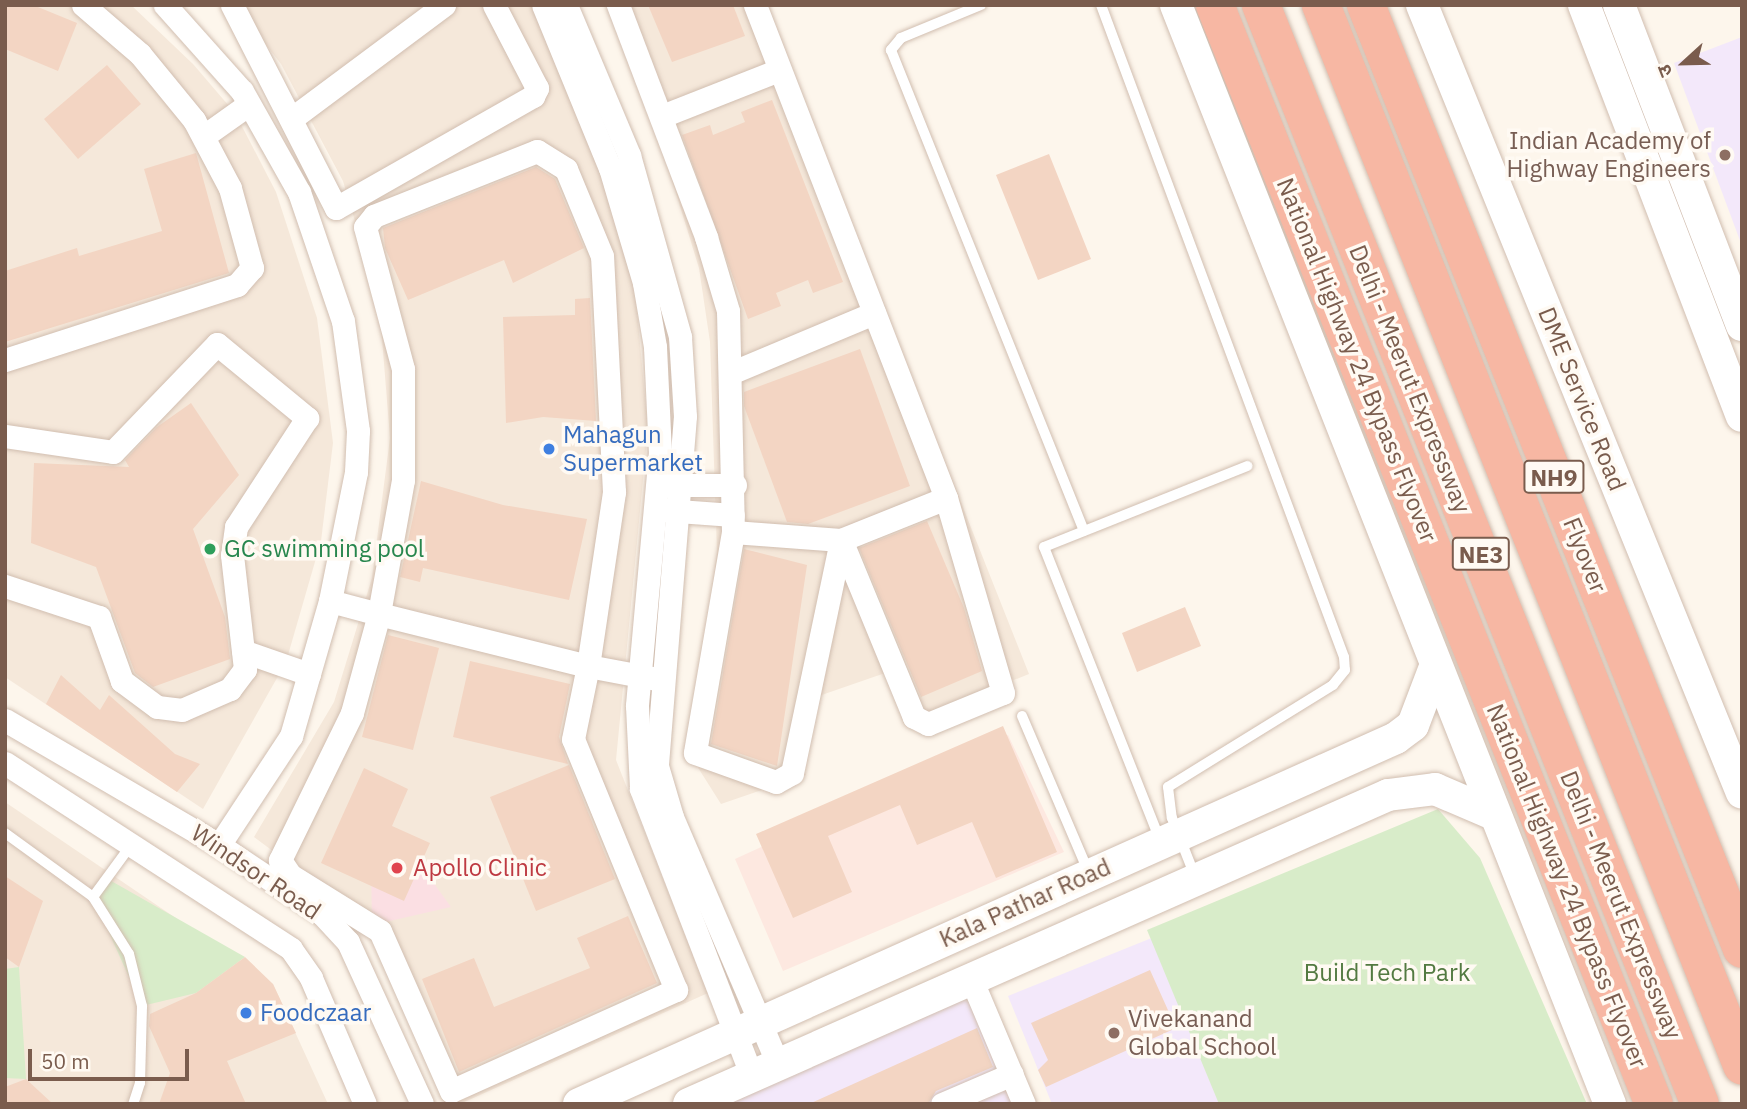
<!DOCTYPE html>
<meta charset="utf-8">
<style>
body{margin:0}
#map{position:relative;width:1747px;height:1109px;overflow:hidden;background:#fdf6ec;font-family:"IBM Plex Sans","Noto Sans Devanagari",sans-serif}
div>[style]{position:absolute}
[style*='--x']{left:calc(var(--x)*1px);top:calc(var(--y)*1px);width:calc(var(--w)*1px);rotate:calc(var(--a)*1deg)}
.residential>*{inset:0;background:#f5e8da}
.commercial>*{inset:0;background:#fde8e0}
.education>*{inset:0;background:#f3e8fa}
.medical>*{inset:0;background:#fbdfe3}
.green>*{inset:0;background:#d8ecc9}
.building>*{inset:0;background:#f3d5c3}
.roads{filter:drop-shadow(0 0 2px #d1beb0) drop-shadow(0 0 2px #d1beb0)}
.lane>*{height:10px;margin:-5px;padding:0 5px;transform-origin:5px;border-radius:5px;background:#fff}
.street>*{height:23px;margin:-11.5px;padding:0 11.5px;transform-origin:11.5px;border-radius:11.5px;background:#fff}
.secondary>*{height:32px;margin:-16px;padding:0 16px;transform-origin:16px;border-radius:16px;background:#fff}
.highway>*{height:38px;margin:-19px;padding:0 19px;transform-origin:19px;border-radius:19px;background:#f7b7a3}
.dots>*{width:19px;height:19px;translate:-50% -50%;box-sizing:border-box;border:4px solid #fffaf3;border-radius:50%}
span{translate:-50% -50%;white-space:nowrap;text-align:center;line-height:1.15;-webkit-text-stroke:7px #fffaf3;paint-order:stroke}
.shield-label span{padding:2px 5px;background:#fffaf3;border:2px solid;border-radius:5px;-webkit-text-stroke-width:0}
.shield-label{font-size:23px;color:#7a5c4d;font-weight:700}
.education-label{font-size:24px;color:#785e54}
.right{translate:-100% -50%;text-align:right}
.left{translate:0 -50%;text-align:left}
.street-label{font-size:24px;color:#7a5c4d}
.shop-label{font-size:24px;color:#366cbe}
.leisure-label{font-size:24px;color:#27864d}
.health-label{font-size:24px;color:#be3a42}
.park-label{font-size:24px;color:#537a41}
.frame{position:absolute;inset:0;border:7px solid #7a5c4d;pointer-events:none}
.north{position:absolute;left:1649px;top:28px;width:70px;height:70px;-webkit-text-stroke:5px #fffaf3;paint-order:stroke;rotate:248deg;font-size:19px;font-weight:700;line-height:28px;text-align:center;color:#7a5c4d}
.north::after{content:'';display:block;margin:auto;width:24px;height:32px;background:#7a5c4d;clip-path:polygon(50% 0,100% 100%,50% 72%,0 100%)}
.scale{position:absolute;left:28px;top:1049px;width:161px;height:32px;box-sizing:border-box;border:4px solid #7a5c4d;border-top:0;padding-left:9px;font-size:21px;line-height:24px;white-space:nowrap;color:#7a5c4d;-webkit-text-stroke:5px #fffaf3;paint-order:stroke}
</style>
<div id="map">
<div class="residential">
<i style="clip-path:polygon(5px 5px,131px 5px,193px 64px,235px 113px,276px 192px,317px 318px,333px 443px,321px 541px,286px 662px,203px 809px,5px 677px)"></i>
<i style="clip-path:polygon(235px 5px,533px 5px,593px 149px,634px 280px,648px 429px,616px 760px,708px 993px,460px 1104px,445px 1104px,372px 925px,254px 837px,334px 702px,372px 578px,390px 438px,379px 301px,343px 181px,281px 64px)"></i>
<i style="clip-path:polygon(608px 5px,764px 5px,1029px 674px,925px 715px,888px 672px,813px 698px,799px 758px,806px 775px,721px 804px,690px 755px,717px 552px,710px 342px,699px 268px,660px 141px)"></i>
<i style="clip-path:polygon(5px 802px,273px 984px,328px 1104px,5px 1104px)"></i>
</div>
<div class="commercial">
<i style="clip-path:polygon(1008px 735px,1064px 852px,783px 971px,735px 859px)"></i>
</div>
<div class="education">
<i style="clip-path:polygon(1742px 37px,1742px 246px,1674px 63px)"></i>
<i style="clip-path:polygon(1164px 933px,1233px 1104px,1052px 1104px,1008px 996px)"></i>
<i style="clip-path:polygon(972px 981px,1024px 1104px,690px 1104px)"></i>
</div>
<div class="medical">
<i style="clip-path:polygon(385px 816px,451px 907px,372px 925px,371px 864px)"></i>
</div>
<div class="green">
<i style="clip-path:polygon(1438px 809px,1480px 858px,1587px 1104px,1219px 1104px,1147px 930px)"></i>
<i style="clip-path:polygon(106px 878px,245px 957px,196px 993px,142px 1006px,93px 897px)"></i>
<i style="clip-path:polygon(19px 967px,26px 1079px,5px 1078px,5px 969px)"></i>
</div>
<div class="building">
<i style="clip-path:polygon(5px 5px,33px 5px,77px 23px,58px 71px,5px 49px)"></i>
<i style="clip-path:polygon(648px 5px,733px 5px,745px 36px,672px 62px)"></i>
<i style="clip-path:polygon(107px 65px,141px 104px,78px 159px,44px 119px)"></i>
<i style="clip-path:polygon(772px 100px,843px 282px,813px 293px,808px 280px,776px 293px,781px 306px,748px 319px,682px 135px,710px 125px,713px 135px,745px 122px,741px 112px)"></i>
<i style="clip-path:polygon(196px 153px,229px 273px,5px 342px,5px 271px,77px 248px,79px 256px,162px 231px,144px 169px)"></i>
<i style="clip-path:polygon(1049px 154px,1091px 259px,1038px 280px,996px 175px)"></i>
<i style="clip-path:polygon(536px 167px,555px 179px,584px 248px,513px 283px,504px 260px,408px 300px,385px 248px,383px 228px)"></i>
<i style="clip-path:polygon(590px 298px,596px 421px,543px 417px,506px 423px,503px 317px,575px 315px,575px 299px)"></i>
<i style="clip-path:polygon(860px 349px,910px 486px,808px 524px,787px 522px,744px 406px,744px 392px)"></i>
<i style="clip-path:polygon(191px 403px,239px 475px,193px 529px,225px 617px,230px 659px,153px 687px,135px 673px,96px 567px,31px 543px,34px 463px,129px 467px,125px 460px,157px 427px)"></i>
<i style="clip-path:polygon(421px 481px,503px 505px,587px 519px,569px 600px,423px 568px,420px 582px,400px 577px)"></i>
<i style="clip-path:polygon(927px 521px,964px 608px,982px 671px,921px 697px,859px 548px)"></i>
<i style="clip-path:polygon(744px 549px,807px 565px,777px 766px,711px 744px)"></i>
<i style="clip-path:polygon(1185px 607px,1201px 646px,1137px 672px,1122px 633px)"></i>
<i style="clip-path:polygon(388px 635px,439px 648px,413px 750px,362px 737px)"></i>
<i style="clip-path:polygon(470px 661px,570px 684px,559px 737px,568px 764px,453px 737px)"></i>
<i style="clip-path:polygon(61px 675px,100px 710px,109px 695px,175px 754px,200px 764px,177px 792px,46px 704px)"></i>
<i style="clip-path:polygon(1003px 726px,1057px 852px,996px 878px,972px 822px,917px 845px,900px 805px,828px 836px,852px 892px,793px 918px,756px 834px)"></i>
<i style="clip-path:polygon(569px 765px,615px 879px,536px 911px,490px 797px)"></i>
<i style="clip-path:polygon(364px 768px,408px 789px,392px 826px,430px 843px,404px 901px,321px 863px)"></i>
<i style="clip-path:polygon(5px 876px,43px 901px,19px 967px,5px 957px)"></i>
<i style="clip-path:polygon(628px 916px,657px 983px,459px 1072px,422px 979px,474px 958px,494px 1007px,590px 968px,577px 938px)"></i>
<i style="clip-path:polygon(245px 957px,273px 984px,296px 1033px,227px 1061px,246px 1104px,159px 1104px,170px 1073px,149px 1026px,150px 1014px,196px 993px)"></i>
<i style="clip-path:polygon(1150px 970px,1176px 1028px,1046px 1087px,1038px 1070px,1048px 1060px,1031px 1023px)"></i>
<i style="clip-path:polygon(977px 1028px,993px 1067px,936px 1091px,928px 1104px,809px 1104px)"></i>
<i style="clip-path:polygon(26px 1079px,53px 1104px,5px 1104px,5px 1087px)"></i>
</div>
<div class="roads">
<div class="lane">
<i style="--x:981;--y:5;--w:87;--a:157.6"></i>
<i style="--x:901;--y:38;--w:16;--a:130"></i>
<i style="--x:891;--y:50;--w:518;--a:68.14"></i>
<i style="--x:1101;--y:5;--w:696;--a:69.56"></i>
<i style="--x:1344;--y:657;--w:13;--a:86"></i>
<i style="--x:1345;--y:670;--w:19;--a:129"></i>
<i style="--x:1333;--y:685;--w:194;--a:148.3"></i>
<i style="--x:1168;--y:787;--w:31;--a:83"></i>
<i style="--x:1172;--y:818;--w:62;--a:68.4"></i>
<i style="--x:1022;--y:716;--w:168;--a:66.9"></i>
<i style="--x:5;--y:833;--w:109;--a:36"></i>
<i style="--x:93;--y:897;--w:67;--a:57.7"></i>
<i style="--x:129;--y:954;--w:54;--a:76"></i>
<i style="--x:142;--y:1006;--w:77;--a:91.5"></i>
<i style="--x:140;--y:1083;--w:22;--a:108"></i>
<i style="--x:1160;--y:840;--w:315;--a:-111.6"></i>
<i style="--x:1044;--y:547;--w:219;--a:-21.7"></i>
<i style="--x:93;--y:897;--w:64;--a:-53.8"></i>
</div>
<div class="street">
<i style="--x:165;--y:5;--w:115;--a:48.2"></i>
<i style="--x:242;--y:91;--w:116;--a:60.6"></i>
<i style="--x:299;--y:192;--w:136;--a:71.2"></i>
<i style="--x:343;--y:321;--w:111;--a:82.2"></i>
<i style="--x:358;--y:431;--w:41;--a:92.8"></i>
<i style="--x:356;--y:472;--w:132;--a:101.4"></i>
<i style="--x:330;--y:601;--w:141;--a:106.1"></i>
<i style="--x:291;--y:736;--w:131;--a:123.4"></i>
<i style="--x:232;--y:5;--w:228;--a:62.9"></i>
<i style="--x:336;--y:208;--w:227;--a:-29.6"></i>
<i style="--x:533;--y:96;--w:9;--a:-63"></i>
<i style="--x:537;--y:88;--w:93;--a:-117.4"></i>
<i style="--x:543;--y:5;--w:176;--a:67.7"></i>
<i style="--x:610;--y:168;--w:120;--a:73.5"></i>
<i style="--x:644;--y:283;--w:65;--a:80.2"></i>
<i style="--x:655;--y:347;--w:105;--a:87.3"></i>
<i style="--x:660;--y:452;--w:255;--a:95.2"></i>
<i style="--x:637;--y:706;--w:83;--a:87.2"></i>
<i style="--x:641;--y:789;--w:308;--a:68.9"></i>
<i style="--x:566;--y:5;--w:163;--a:67.2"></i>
<i style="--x:629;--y:155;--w:189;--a:74.3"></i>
<i style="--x:680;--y:337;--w:79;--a:86.4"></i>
<i style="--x:685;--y:416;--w:351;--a:94.6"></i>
<i style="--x:657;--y:766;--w:53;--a:73.6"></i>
<i style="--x:672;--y:817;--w:269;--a:66.8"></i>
<i style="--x:618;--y:5;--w:248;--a:69.2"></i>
<i style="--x:706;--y:237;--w:77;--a:73.4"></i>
<i style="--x:728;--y:311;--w:221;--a:88.7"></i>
<i style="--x:733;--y:532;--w:224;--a:99.8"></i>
<i style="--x:695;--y:753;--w:86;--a:19.7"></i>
<i style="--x:776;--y:782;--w:18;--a:-29"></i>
<i style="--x:792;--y:773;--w:238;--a:-78.1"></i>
<i style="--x:755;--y:5;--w:529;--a:68.82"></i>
<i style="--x:946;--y:498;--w:203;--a:73.7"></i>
<i style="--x:1003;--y:693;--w:81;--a:157.5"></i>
<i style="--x:928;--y:724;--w:16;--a:-153"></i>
<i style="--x:914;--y:717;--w:191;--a:-112.4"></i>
<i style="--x:662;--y:116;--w:126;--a:-21.5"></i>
<i style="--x:291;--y:119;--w:191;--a:-36.7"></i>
<i style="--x:204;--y:136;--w:55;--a:-35.4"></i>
<i style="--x:5;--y:360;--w:244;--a:-17.9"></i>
<i style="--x:237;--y:285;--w:23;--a:-49"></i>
<i style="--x:252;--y:268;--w:83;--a:-105.4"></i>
<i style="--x:230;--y:188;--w:77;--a:-117.9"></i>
<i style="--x:194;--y:120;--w:85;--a:-129.3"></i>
<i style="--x:140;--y:54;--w:75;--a:-139.3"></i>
<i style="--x:733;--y:372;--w:153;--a:-22.7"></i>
<i style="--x:5;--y:436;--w:109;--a:8.4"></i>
<i style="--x:113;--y:452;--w:150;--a:-46.1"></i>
<i style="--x:217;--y:344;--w:117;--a:39.4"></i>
<i style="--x:307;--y:418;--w:130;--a:123.1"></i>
<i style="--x:236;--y:527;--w:28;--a:98"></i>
<i style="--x:232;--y:555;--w:115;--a:83.5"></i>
<i style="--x:245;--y:669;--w:25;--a:127"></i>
<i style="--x:230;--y:689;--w:52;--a:156.4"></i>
<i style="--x:182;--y:710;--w:25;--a:-173"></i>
<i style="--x:157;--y:707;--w:44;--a:-143.4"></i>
<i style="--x:122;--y:681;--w:68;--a:-109.8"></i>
<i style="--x:99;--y:617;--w:99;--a:-161.7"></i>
<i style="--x:669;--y:485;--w:66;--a:0"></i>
<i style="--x:664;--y:510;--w:69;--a:4.1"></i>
<i style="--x:733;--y:532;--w:108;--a:4.2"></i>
<i style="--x:841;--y:540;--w:113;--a:-21.8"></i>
<i style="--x:330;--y:601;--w:51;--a:14.9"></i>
<i style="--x:379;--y:614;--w:215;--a:14"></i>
<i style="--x:588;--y:666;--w:176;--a:-81.5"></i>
<i style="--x:614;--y:492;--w:236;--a:-92.9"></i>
<i style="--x:602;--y:256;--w:94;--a:-112.5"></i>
<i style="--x:566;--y:169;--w:34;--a:-148"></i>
<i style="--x:537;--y:151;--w:175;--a:158.3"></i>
<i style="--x:374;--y:216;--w:14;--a:129"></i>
<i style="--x:365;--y:227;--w:147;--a:75"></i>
<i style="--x:403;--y:369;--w:111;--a:90"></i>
<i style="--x:403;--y:480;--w:136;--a:100.2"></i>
<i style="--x:379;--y:614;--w:103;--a:105.3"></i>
<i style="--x:352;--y:713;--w:164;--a:116.1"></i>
<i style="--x:280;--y:860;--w:18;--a:56"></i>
<i style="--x:290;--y:875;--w:106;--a:31.9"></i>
<i style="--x:380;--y:931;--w:175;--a:66.1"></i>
<i style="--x:451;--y:1091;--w:247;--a:-24.2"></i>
<i style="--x:676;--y:990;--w:271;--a:-112.3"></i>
<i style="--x:573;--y:739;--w:75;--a:-78.4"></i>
<i style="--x:588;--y:666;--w:75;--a:10.7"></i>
<i style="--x:243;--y:651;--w:70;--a:19.2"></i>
<i style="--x:5;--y:720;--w:248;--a:30.3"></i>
<i style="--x:219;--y:845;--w:124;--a:33.8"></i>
<i style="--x:322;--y:914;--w:38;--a:47"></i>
<i style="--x:348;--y:942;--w:178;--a:65.4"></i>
<i style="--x:5;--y:763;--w:341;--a:33"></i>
<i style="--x:291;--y:949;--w:35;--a:55"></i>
<i style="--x:311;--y:978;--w:137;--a:66.8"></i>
<i style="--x:972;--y:981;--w:134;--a:67.1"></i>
<i style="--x:942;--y:1104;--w:76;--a:-23.2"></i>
</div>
<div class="secondary">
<i style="--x:1176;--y:5;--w:1182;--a:68.45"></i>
<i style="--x:1422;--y:5;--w:850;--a:67.9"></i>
<i style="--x:1584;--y:5;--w:440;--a:69"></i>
<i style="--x:1619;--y:5;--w:343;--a:69"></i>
<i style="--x:579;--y:1104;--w:895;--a:-24.13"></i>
<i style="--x:1396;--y:738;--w:21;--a:-37"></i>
<i style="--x:1413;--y:725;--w:62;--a:-69.2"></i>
<i style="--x:689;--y:1104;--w:764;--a:-23.85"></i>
<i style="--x:1388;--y:795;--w:47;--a:-7.3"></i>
<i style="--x:1435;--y:789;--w:63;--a:23.3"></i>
</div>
<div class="highway">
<i style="--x:1215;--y:5;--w:1183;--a:68.23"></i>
<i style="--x:1261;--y:5;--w:1183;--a:68.23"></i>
<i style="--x:1321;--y:5;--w:1141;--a:68.34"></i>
<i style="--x:1366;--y:5;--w:1016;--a:68.28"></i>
</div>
</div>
<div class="dots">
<i style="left:1725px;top:155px;background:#8d6e63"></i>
<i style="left:549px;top:449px;background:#3f7fe0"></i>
<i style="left:210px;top:549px;background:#2e9e5b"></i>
<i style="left:397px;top:868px;background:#e0444e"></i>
<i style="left:246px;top:1013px;background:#3f7fe0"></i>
<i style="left:1114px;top:1033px;background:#8d6e63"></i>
</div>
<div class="shield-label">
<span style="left:1554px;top:477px">NH9</span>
<span style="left:1481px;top:554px">NE3</span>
</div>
<div class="education-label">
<span class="right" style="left:1711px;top:155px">Indian Academy of<br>Highway Engineers</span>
<span class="left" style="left:1128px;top:1033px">Vivekanand<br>Global School</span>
</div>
<div class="street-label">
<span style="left:1357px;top:360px;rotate:68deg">National Highway 24 Bypass Flyover</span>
<span style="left:1410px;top:379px;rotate:68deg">Delhi - Meerut Expressway</span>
<span style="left:1582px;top:399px;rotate:68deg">DME Service Road</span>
<span style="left:1585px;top:555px;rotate:68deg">Flyover</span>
<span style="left:256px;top:872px;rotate:34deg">Windsor Road</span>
<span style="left:1567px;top:886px;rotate:68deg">National Highway 24 Bypass Flyover</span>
<span style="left:1025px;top:903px;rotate:-24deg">Kala Pathar Road</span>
<span style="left:1621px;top:905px;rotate:68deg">Delhi - Meerut Expressway</span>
</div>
<div class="shop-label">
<span class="left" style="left:563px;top:449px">Mahagun<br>Supermarket</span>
<span class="left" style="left:260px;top:1013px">Foodczaar</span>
</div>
<div class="leisure-label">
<span class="left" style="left:224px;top:549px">GC swimming pool</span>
</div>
<div class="health-label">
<span class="left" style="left:413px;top:868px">Apollo Clinic</span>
</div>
<div class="park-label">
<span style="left:1387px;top:973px">Build Tech Park</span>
</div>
<div class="frame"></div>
<div class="north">उ</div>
<div class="scale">50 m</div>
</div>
